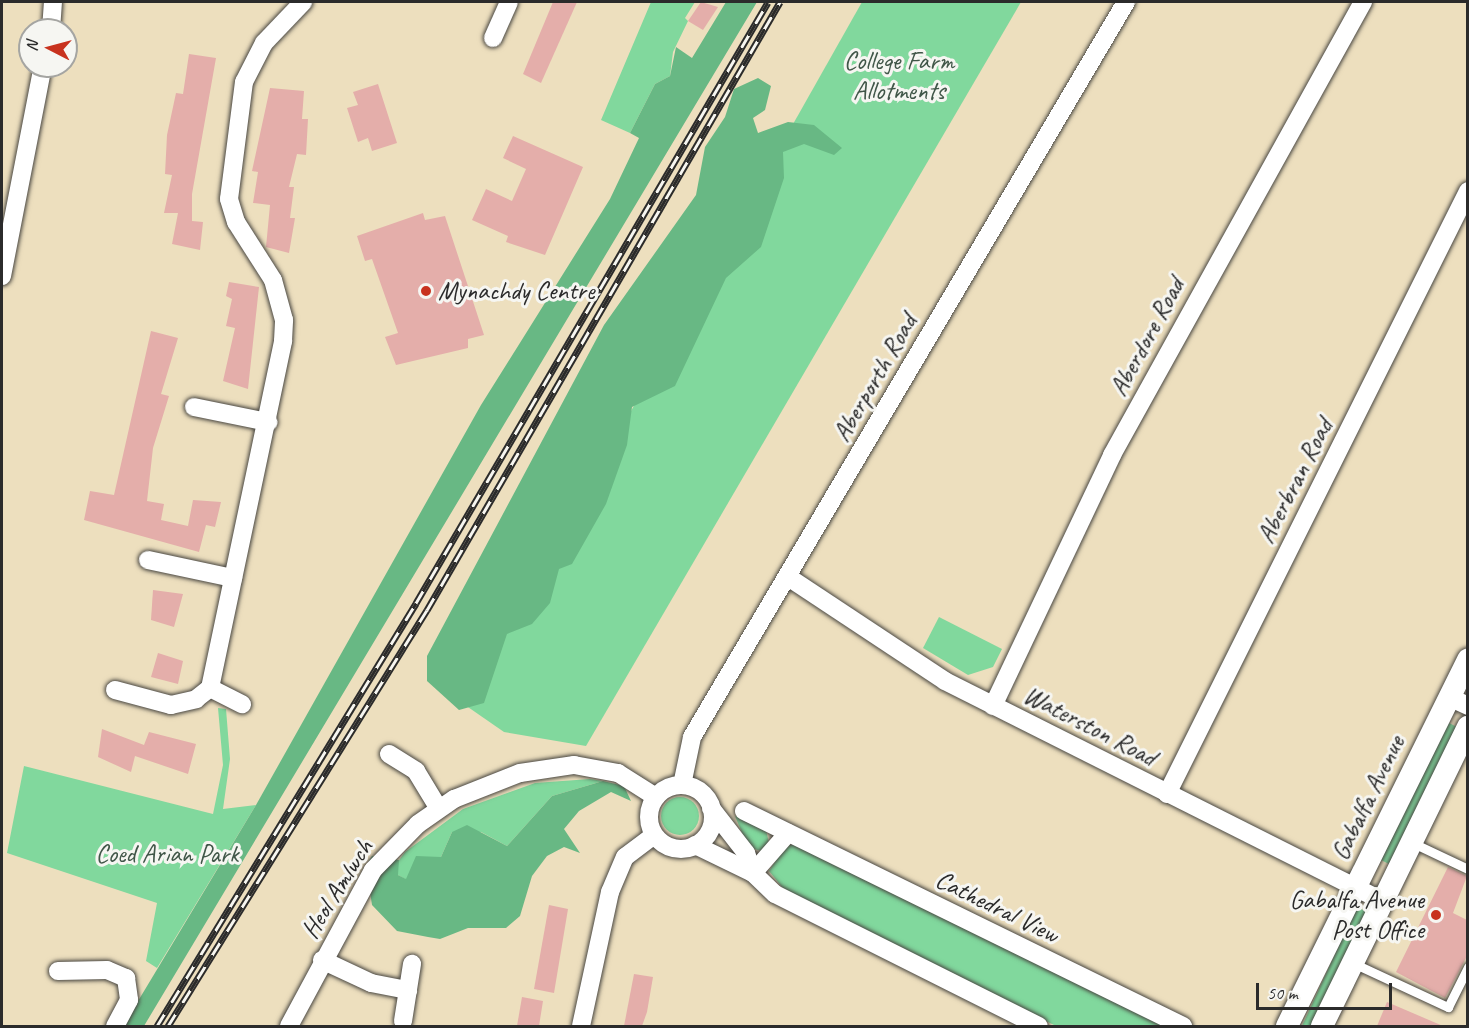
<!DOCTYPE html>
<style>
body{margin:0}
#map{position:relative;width:1469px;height:1028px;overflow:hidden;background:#eddfbe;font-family:Caveat,sans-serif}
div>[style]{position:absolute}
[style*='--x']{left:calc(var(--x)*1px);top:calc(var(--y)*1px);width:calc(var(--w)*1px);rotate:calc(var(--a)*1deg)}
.green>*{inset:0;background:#81d89d}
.round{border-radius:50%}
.forest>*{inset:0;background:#68b884}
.building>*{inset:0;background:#e4aeaa}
.roads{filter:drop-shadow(0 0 2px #484641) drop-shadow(0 0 2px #484641)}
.service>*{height:9px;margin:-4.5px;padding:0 4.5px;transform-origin:4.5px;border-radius:4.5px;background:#fff}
.minor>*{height:18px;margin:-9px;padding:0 9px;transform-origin:9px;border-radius:9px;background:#fff}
.minor>.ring{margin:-9px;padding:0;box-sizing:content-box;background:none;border:18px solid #fff;border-radius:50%}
.tertiary>*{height:22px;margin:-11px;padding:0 11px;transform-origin:11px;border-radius:11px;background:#fff}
.rail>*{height:7px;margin-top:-3.5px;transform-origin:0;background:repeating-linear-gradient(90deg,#f6f6f2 0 14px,#2b2b2b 0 28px);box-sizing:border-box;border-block:2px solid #2b2b2b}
.dots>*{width:16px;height:16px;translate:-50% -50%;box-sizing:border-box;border:3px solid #f6f6f2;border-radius:50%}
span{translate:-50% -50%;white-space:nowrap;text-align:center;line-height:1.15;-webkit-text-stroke:6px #f6f6f2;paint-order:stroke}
.park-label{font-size:26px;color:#405648}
.poi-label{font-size:26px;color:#2b2b2b}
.left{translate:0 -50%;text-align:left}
.right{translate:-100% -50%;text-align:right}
.street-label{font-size:26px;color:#2b2b2b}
.frame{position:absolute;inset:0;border:3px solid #2b2b2b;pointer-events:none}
.north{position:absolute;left:18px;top:18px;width:60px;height:60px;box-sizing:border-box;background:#f6f6f2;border:2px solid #a5a5a2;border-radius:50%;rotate:276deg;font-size:16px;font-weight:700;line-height:24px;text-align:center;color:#2b2b2b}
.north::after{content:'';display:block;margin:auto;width:21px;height:27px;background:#c8321e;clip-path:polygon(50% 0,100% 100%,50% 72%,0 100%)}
.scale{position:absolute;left:1256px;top:983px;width:136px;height:27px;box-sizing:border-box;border:3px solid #2b2b2b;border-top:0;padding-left:8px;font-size:18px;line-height:21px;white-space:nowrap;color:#2b2b2b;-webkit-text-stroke:4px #f6f6f2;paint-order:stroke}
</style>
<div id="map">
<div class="green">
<i style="clip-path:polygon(651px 2px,695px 2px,685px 18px,688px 21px,673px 52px,670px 76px,655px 84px,630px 133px,601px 120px)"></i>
<i style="clip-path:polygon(862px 2px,1021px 2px,586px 746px,504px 732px,465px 705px)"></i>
<i style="clip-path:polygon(939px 617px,1002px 649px,993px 667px,968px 675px,923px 648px)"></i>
<i style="clip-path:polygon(218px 708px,226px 709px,230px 759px,223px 809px,256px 805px,157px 968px,146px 961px,157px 903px,7px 853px,24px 766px,213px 814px,223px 765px)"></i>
<i style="clip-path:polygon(1445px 721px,1459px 728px,1391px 865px,1377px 858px)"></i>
<i style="clip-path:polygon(590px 779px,603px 781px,552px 796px,507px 846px,481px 832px,452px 832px,441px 857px,407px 880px,398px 875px,397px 863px,405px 852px,463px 809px,535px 783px)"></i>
<i class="round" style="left:661px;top:797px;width:38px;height:38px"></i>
<i style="clip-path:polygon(735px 816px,766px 830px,769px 843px,761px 851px,748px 847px)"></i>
<i style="clip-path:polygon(786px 845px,797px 845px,1165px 1026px,1056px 1026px,786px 892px,769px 871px)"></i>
<i style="clip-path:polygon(1357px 906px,1366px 912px,1312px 1026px,1302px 1026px)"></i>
</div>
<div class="forest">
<i style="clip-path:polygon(726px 2px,757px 2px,144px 1026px,123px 1026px,256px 805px,481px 405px,610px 199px,639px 138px,630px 133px,655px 84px,670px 76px,676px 47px,692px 58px)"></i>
<i style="clip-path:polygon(758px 78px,771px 86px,765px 110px,753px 118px,758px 133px,788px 122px,814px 125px,842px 148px,834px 155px,804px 144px,783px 152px,784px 178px,761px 247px,726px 278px,675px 386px,632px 407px,627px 445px,606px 504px,572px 564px,559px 569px,550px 603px,532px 624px,507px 634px,484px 703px,459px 710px,427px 681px,427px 656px,604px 325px,696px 195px,705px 147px,725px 117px,734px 89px)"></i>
<i style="clip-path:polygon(603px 781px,624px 786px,631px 801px,611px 792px,579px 811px,564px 829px,580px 853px,564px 847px,547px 856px,532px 876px,520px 916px,506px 928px,468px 928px,440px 939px,428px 937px,397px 931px,372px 905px,366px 866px,372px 856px,399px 860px,398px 875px,406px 879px,416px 856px,441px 857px,452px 832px,467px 825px,507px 846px,552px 796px)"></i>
</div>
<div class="building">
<i style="clip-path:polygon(553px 2px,577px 2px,541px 83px,523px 74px)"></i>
<i style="clip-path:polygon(701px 2px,718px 7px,703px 30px,688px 21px)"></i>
<i style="clip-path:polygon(189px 54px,216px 58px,192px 194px,192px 221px,203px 222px,200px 250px,172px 244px,178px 213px,164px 213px,172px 175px,165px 174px,167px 135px,176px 93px,183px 94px)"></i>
<i style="clip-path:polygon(378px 84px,397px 143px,372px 151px,368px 138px,358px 142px,347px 108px,358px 105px,353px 92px)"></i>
<i style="clip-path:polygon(270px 88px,304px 91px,302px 119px,308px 119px,306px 155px,297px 154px,289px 187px,294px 187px,290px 218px,295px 218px,289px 253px,266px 247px,270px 205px,253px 203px,258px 172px,252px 171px)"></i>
<i style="clip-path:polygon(513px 136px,583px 167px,545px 255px,506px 242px,508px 236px,472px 220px,486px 189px,512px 201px,526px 169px,503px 158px)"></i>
<i style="clip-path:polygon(423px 213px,425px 220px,445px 216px,484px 335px,468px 339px,468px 348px,396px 365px,385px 337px,398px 333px,372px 259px,365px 261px,357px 236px)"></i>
<i style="clip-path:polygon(229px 282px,259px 287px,248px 389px,223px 381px,235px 328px,226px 326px,232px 299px,226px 296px)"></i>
<i style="clip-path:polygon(151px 331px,178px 338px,161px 394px,169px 396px,153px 448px,147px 501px,164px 504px,161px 520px,188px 526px,193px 500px,221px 502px,215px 527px,206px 525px,199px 552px,84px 520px,90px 491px,114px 495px)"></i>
<i style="clip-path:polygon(153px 590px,183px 594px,174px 627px,151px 620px)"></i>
<i style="clip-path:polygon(158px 653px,183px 661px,178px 684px,151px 677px)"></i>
<i style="clip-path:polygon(102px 729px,144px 745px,149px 732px,196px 744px,188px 774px,135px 756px,131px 772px,98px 757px)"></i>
<i style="clip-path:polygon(1448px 867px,1467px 876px,1453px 913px,1467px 920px,1467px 956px,1445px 998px,1396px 972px)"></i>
<i style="clip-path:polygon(549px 905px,568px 909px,554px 993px,534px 989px)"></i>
<i style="clip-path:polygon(634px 974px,653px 977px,647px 1012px,642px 1026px,624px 1026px)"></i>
<i style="clip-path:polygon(522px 997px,543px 1001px,539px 1026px,517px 1026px)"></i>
<i style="clip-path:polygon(1387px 1002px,1443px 1026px,1377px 1026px)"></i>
</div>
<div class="roads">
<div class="service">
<i style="--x:1413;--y:843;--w:61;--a:25.3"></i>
<i style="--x:1353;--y:963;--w:105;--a:24.9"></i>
<i style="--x:1448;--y:1007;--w:45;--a:-63.4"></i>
</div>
<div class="minor">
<i style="--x:51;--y:30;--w:28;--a:-86"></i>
<i style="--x:493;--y:38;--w:39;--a:-66"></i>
<i style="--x:2;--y:276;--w:214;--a:-79"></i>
<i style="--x:194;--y:407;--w:76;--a:11.5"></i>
<i style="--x:148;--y:560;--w:87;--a:12"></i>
<i style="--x:788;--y:577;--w:188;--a:33.5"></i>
<i style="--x:945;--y:681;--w:488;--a:26.7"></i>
<i style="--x:210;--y:688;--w:36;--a:27"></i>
<i style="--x:115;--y:690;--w:58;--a:15"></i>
<i style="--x:171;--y:705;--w:26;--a:-13"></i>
<i style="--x:196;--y:699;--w:18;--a:-38"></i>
<i style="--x:210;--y:688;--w:355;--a:-78.1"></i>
<i style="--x:283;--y:341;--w:21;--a:-87"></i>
<i style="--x:284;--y:320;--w:41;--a:-105.4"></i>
<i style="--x:273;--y:280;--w:69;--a:-122.5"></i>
<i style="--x:236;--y:222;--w:24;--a:-107"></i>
<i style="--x:229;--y:199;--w:118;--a:-82.7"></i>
<i style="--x:244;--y:82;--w:44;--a:-62.9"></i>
<i style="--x:264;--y:43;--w:57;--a:-46.4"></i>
<i style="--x:1449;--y:697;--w:21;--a:25"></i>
<i style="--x:993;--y:706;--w:278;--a:-64.6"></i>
<i style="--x:1112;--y:455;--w:518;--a:-61.01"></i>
<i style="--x:389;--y:754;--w:32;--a:32"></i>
<i style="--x:416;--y:771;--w:44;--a:58.8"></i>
<i style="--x:682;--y:785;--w:49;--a:-78.2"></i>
<i style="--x:692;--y:737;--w:854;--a:-59.44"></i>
<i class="ring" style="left:649px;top:785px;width:46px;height:46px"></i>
<i style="--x:1167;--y:794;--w:674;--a:-63.47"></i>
<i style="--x:711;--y:808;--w:57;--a:52.1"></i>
<i style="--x:746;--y:853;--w:21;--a:71"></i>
<i style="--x:753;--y:873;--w:30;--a:44"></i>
<i style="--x:775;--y:894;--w:295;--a:26.6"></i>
<i style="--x:744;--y:811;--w:489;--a:26.1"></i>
<i style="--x:695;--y:845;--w:64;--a:25.8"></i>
<i style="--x:753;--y:873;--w:53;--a:-48.8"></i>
<i style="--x:322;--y:960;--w:54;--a:25.1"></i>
<i style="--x:371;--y:983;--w:38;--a:11"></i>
<i style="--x:58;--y:971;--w:49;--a:-1.2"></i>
<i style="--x:107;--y:970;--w:21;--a:23"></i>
<i style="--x:126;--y:978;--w:22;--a:82"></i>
<i style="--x:129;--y:1000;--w:30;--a:118"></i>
<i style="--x:403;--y:1021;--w:58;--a:-81"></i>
<i style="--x:289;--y:1026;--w:177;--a:-61.7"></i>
<i style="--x:373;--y:870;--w:64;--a:-45.6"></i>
<i style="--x:418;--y:824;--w:44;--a:-34.8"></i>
<i style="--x:454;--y:799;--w:71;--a:-21.5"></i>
<i style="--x:520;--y:773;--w:55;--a:-8.4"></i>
<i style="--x:574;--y:765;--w:45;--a:10.3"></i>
<i style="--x:618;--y:773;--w:45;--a:32.3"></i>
<i style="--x:581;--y:1026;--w:137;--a:-77.8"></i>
<i style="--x:610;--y:892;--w:38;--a:-67"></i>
<i style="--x:625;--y:857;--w:36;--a:-37"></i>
</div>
<div class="tertiary">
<i style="--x:1287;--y:1026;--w:409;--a:-63.7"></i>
<i style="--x:1322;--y:1026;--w:333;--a:-64"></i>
</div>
</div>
<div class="rail">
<i style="--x:157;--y:1026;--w:496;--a:-58.5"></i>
<i style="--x:416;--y:603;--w:696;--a:-59.64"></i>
<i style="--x:168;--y:1026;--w:490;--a:-58.1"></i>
<i style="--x:427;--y:610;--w:703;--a:-59.86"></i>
</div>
<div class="dots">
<i style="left:426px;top:291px;background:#c8321e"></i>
<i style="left:1436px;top:915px;background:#c8321e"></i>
</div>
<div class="park-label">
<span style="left:899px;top:76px">College Farm<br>Allotments</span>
<span style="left:167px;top:854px">Coed Arian Park</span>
</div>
<div class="poi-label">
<span class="left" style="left:438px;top:291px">Mynachdy Centre</span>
<span class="right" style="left:1424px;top:915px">Gabalfa Avenue<br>Post Office</span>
</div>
<div class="street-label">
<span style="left:1147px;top:337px;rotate:-62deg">Aberdore Road</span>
<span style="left:875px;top:378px;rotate:-60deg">Aberporth Road</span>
<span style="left:1295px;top:481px;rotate:-63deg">Aberbran Road</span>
<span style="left:1090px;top:726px;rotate:27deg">Waterston Road</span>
<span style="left:1368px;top:798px;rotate:-64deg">Gabalfa Avenue</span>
<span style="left:337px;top:889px;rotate:-58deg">Heol Amlwch</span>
<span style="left:997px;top:907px;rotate:26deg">Cathedral View</span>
</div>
<div class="frame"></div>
<div class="north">N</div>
<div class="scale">50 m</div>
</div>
